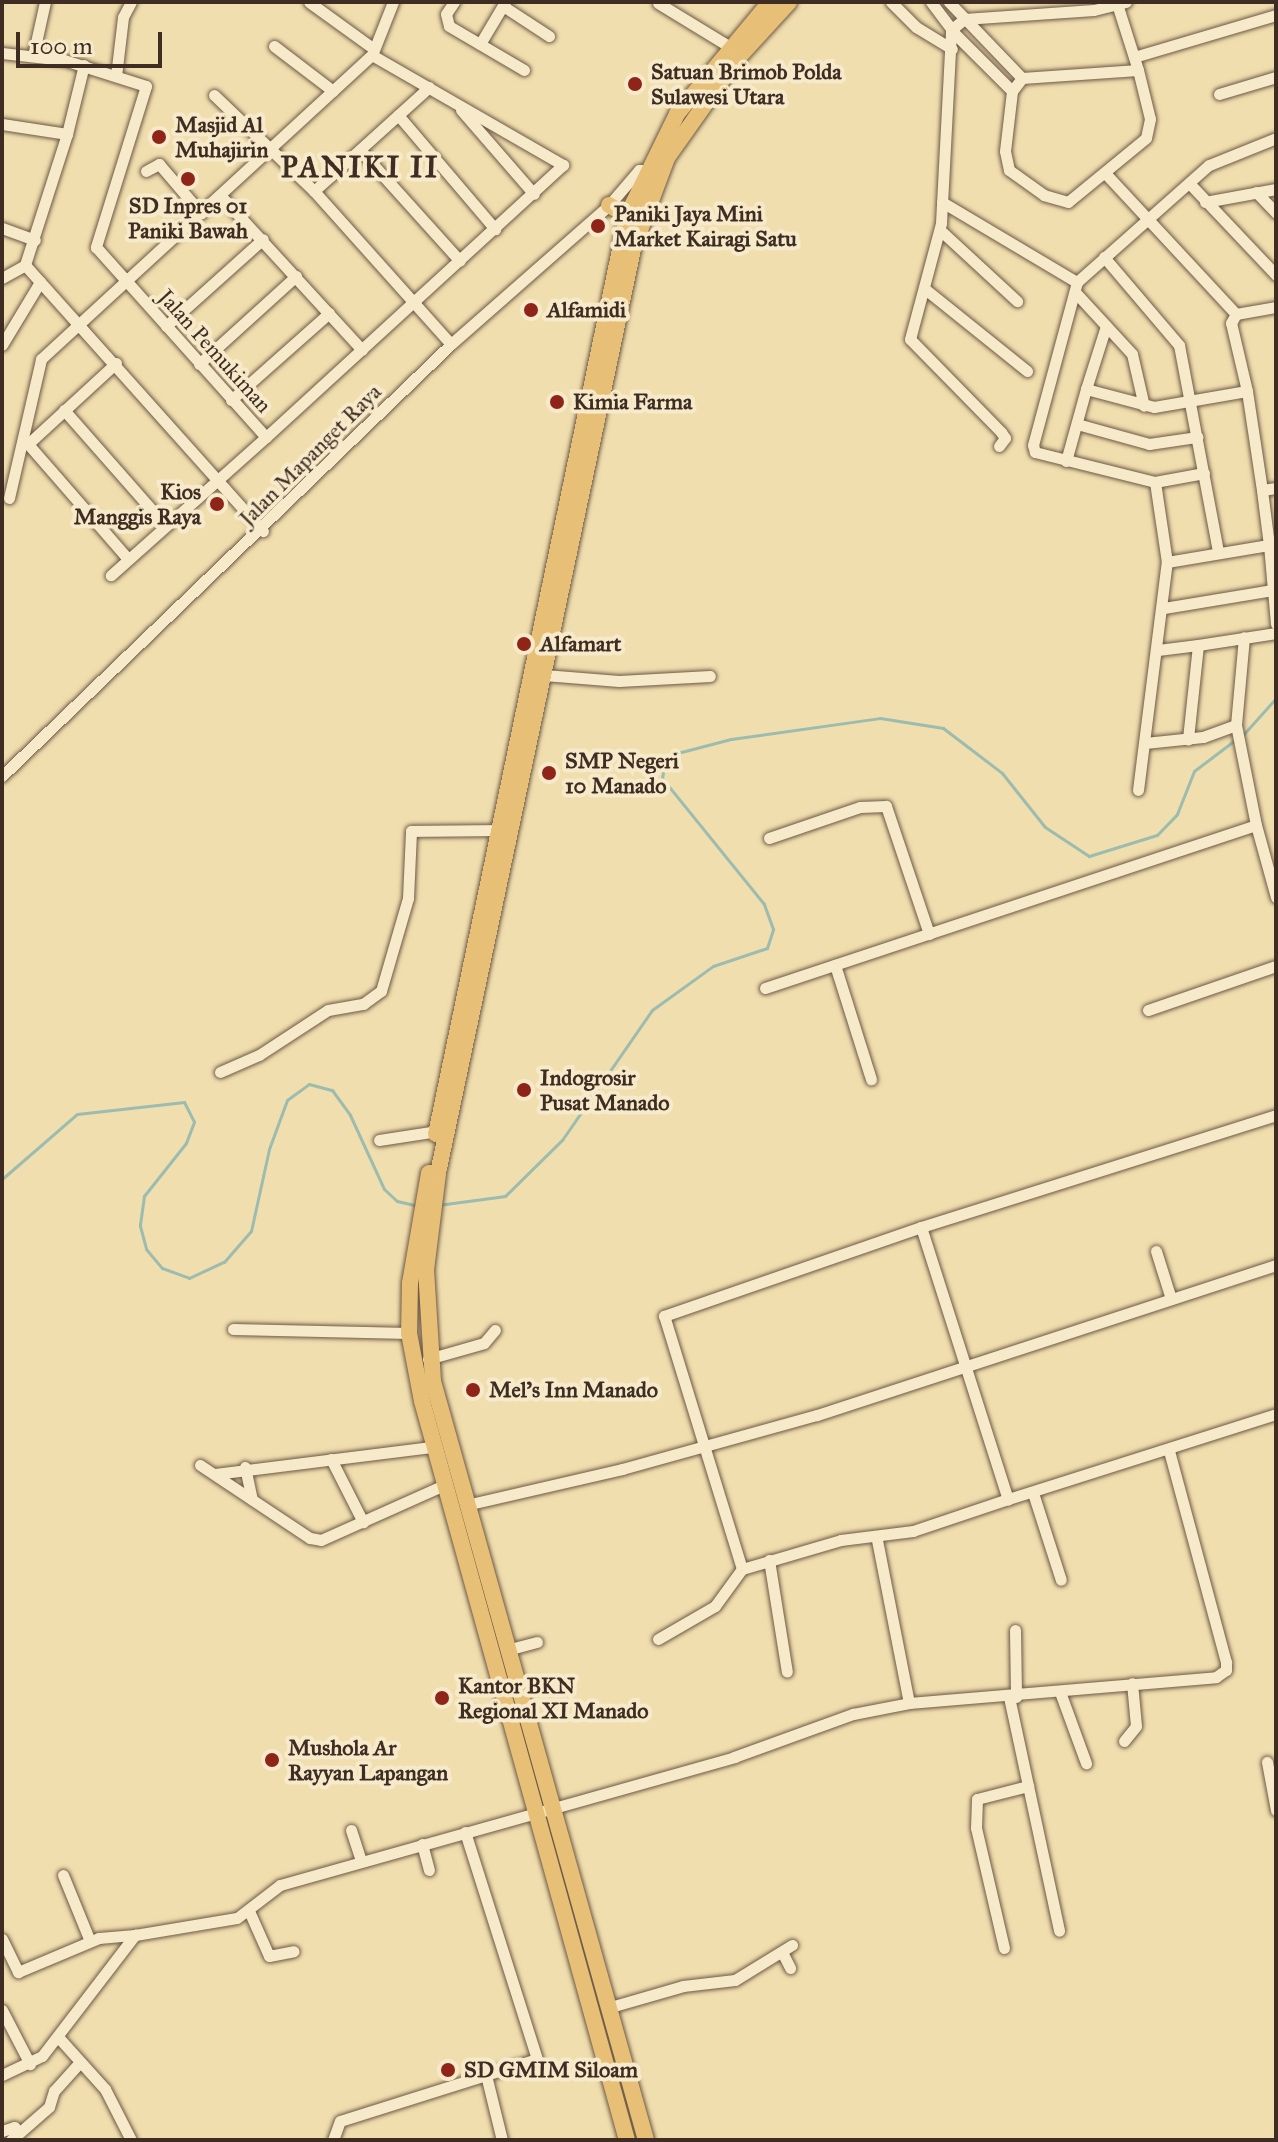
<!DOCTYPE html>
<style>
body{margin:0}
#map{position:relative;width:1278px;height:2142px;overflow:hidden;background:#f1deae;font-family:"IM FELL Great Primer",serif}
div>[style]{position:absolute}
[style*='--x']{left:calc(var(--x)*1px);top:calc(var(--y)*1px);width:calc(var(--w)*1px);rotate:calc(var(--a)*1deg)}
.stream>*{height:3px;margin:-1.5px;padding:0 1.5px;transform-origin:1.5px;border-radius:1.5px;background:#9bbcae}
.roads{filter:drop-shadow(0 0 2px #6c5946) drop-shadow(0 0 2px #6c5946)}
.minor>*{height:11px;margin:-5.5px;padding:0 5.5px;transform-origin:5.5px;border-radius:5.5px;background:#f6eaca}
.highway>*{height:16px;margin:-8px;padding:0 8px;transform-origin:8px;border-radius:8px;background:#e8bf77}
.dots>*{width:22px;height:22px;translate:-50% -50%;box-sizing:border-box;border:4px solid #f6eaca;border-radius:50%}
span{translate:-50% -50%;white-space:nowrap;text-align:center;line-height:1.15;-webkit-text-stroke:8px #f6eaca;paint-order:stroke}
.poi-label{font-size:22px;color:#3f2d23;font-weight:700}
.left{translate:0 -50%;text-align:left}
.right{translate:-100% -50%;text-align:right}
.street-label{font-size:22px;color:#3f2d23}
.district-label{font-size:30px;color:#3f2d23;font-weight:700;letter-spacing:2px}
.frame{position:absolute;inset:0;border:4px solid #3f2d23;pointer-events:none}
.scale{position:absolute;left:16px;top:32px;width:146px;height:36px;box-sizing:border-box;border:4px solid #3f2d23;border-top:0;padding-left:10px;font-size:24px;line-height:28px;white-space:nowrap;color:#3f2d23;-webkit-text-stroke:6px #f6eaca;paint-order:stroke}
</style>
<div id="map">
<div class="stream">
<i style="--x:1242;--y:736;--w:51;--a:-48.2"></i>
<i style="--x:2;--y:1179;--w:99;--a:-40.9"></i>
<i style="--x:77;--y:1114;--w:108;--a:-6.4"></i>
<i style="--x:184;--y:1102;--w:22;--a:63"></i>
<i style="--x:194;--y:1122;--w:22;--a:111"></i>
<i style="--x:186;--y:1143;--w:68;--a:128.4"></i>
<i style="--x:144;--y:1196;--w:30;--a:98"></i>
<i style="--x:140;--y:1226;--w:24;--a:75"></i>
<i style="--x:146;--y:1249;--w:25;--a:50"></i>
<i style="--x:162;--y:1268;--w:29;--a:20"></i>
<i style="--x:189;--y:1278;--w:38;--a:-25"></i>
<i style="--x:224;--y:1262;--w:41;--a:-48.9"></i>
<i style="--x:251;--y:1231;--w:84;--a:-77.6"></i>
<i style="--x:269;--y:1149;--w:52;--a:-69.8"></i>
<i style="--x:287;--y:1100;--w:27;--a:-36"></i>
<i style="--x:309;--y:1084;--w:24;--a:15"></i>
<i style="--x:332;--y:1090;--w:31;--a:54"></i>
<i style="--x:350;--y:1115;--w:81;--a:65.3"></i>
<i style="--x:384;--y:1189;--w:18;--a:43"></i>
<i style="--x:397;--y:1201;--w:23;--a:13"></i>
<i style="--x:438;--y:1205;--w:68;--a:-7.7"></i>
<i style="--x:505;--y:1196;--w:80;--a:-44.5"></i>
<i style="--x:562;--y:1140;--w:158;--a:-55.3"></i>
<i style="--x:652;--y:1010;--w:75;--a:-35.8"></i>
<i style="--x:713;--y:966;--w:57;--a:-18.4"></i>
<i style="--x:767;--y:948;--w:20;--a:-72"></i>
<i style="--x:773;--y:929;--w:27;--a:-110"></i>
<i style="--x:764;--y:904;--w:162;--a:-129"></i>
<i style="--x:662;--y:778;--w:22;--a:-80"></i>
<i style="--x:666;--y:756;--w:67;--a:-14.7"></i>
<i style="--x:731;--y:739;--w:150;--a:-8"></i>
<i style="--x:880;--y:718;--w:64;--a:9"></i>
<i style="--x:943;--y:728;--w:74;--a:37.3"></i>
<i style="--x:1002;--y:773;--w:69;--a:51.5"></i>
<i style="--x:1045;--y:827;--w:53;--a:33.4"></i>
<i style="--x:1089;--y:856;--w:71;--a:-17.2"></i>
<i style="--x:1157;--y:835;--w:29;--a:-46"></i>
<i style="--x:1177;--y:814;--w:46;--a:-68.4"></i>
<i style="--x:1194;--y:771;--w:51;--a:-37.1"></i>
</div>
<div class="roads">
<div class="minor">
<i style="--x:309;--y:2;--w:80;--a:35.9"></i>
<i style="--x:454;--y:2;--w:14;--a:124"></i>
<i style="--x:446;--y:14;--w:12;--a:76"></i>
<i style="--x:449;--y:26;--w:87;--a:30.4"></i>
<i style="--x:891;--y:2;--w:35;--a:45"></i>
<i style="--x:916;--y:27;--w:42;--a:31.4"></i>
<i style="--x:931;--y:2;--w:39;--a:53"></i>
<i style="--x:954;--y:33;--w:82;--a:45"></i>
<i style="--x:949;--y:2;--w:105;--a:46.2"></i>
<i style="--x:658;--y:3;--w:84;--a:31.4"></i>
<i style="--x:503;--y:6;--w:55;--a:33.1"></i>
<i style="--x:1118;--y:7;--w:66;--a:72.4"></i>
<i style="--x:1138;--y:70;--w:50;--a:76.2"></i>
<i style="--x:1150;--y:119;--w:19;--a:102"></i>
<i style="--x:1146;--y:138;--w:101;--a:140.6"></i>
<i style="--x:1068;--y:202;--w:25;--a:-164"></i>
<i style="--x:1044;--y:195;--w:43;--a:-144.5"></i>
<i style="--x:1009;--y:170;--w:19;--a:-102"></i>
<i style="--x:1005;--y:151;--w:60;--a:-83.3"></i>
<i style="--x:1012;--y:91;--w:16;--a:-52"></i>
<i style="--x:1022;--y:78;--w:116;--a:-3.9"></i>
<i style="--x:480;--y:44;--w:49;--a:-59.2"></i>
<i style="--x:274;--y:46;--w:74;--a:37.3"></i>
<i style="--x:2;--y:53;--w:62;--a:6.4"></i>
<i style="--x:64;--y:60;--w:86;--a:17.6"></i>
<i style="--x:146;--y:86;--w:169;--a:107.3"></i>
<i style="--x:96;--y:247;--w:255;--a:48.2"></i>
<i style="--x:266;--y:437;--w:208;--a:138.3"></i>
<i style="--x:33;--y:56;--w:55;--a:-77.5"></i>
<i style="--x:1134;--y:57;--w:148;--a:-16.5"></i>
<i style="--x:116;--y:76;--w:59;--a:-83.2"></i>
<i style="--x:123;--y:17;--w:17;--a:-62"></i>
<i style="--x:1219;--y:94;--w:59;--a:-16.6"></i>
<i style="--x:214;--y:95;--w:139;--a:43.8"></i>
<i style="--x:314;--y:191;--w:205;--a:48.2"></i>
<i style="--x:461;--y:110;--w:111;--a:49"></i>
<i style="--x:398;--y:115;--w:150;--a:49.6"></i>
<i style="--x:2;--y:124;--w:66;--a:8.7"></i>
<i style="--x:67;--y:134;--w:71;--a:-76.2"></i>
<i style="--x:67;--y:134;--w:138;--a:107.8"></i>
<i style="--x:25;--y:265;--w:357;--a:48.2"></i>
<i style="--x:360;--y:150;--w:149;--a:48"></i>
<i style="--x:146;--y:171;--w:15;--a:-28"></i>
<i style="--x:159;--y:164;--w:65;--a:49.4"></i>
<i style="--x:1105;--y:173;--w:192;--a:47.1"></i>
<i style="--x:1236;--y:314;--w:41;--a:-9.9"></i>
<i style="--x:1189;--y:183;--w:127;--a:46.6"></i>
<i style="--x:314;--y:191;--w:155;--a:-42.1"></i>
<i style="--x:1256;--y:192;--w:29;--a:46"></i>
<i style="--x:220;--y:195;--w:210;--a:47.5"></i>
<i style="--x:942;--y:202;--w:157;--a:30.7"></i>
<i style="--x:1205;--y:202;--w:72;--a:-10.4"></i>
<i style="--x:2;--y:228;--w:35;--a:20"></i>
<i style="--x:940;--y:230;--w:105;--a:42.7"></i>
<i style="--x:1104;--y:257;--w:116;--a:49.6"></i>
<i style="--x:1179;--y:345;--w:211;--a:79.3"></i>
<i style="--x:2;--y:278;--w:26;--a:-29"></i>
<i style="--x:925;--y:289;--w:131;--a:38.8"></i>
<i style="--x:1075;--y:292;--w:84;--a:47.4"></i>
<i style="--x:1132;--y:354;--w:53;--a:77"></i>
<i style="--x:166;--y:326;--w:130;--a:-41.9"></i>
<i style="--x:2;--y:345;--w:74;--a:-58.9"></i>
<i style="--x:116;--y:363;--w:120;--a:137.4"></i>
<i style="--x:28;--y:444;--w:152;--a:49"></i>
<i style="--x:199;--y:364;--w:131;--a:-42.2"></i>
<i style="--x:1086;--y:389;--w:66;--a:-72.4"></i>
<i style="--x:1247;--y:391;--w:100;--a:81.4"></i>
<i style="--x:231;--y:400;--w:131;--a:-41.6"></i>
<i style="--x:64;--y:410;--w:154;--a:48.7"></i>
<i style="--x:1077;--y:424;--w:75;--a:15.5"></i>
<i style="--x:1149;--y:444;--w:49;--a:-8.3"></i>
<i style="--x:266;--y:437;--w:403;--a:-42.5"></i>
<i style="--x:563;--y:165;--w:220;--a:-150.1"></i>
<i style="--x:999;--y:446;--w:10;--a:-53"></i>
<i style="--x:1005;--y:438;--w:7;--a:-124"></i>
<i style="--x:1001;--y:432;--w:130;--a:-134.4"></i>
<i style="--x:910;--y:339;--w:120;--a:-75"></i>
<i style="--x:941;--y:223;--w:193;--a:-87"></i>
<i style="--x:951;--y:30;--w:17;--a:-40"></i>
<i style="--x:964;--y:19;--w:130;--a:-4"></i>
<i style="--x:1094;--y:10;--w:33;--a:-14"></i>
<i style="--x:1066;--y:461;--w:75;--a:-74.5"></i>
<i style="--x:1086;--y:389;--w:70;--a:14.8"></i>
<i style="--x:1154;--y:407;--w:94;--a:-9.8"></i>
<i style="--x:1247;--y:391;--w:70;--a:-103.2"></i>
<i style="--x:1231;--y:323;--w:10;--a:-61"></i>
<i style="--x:1204;--y:473;--w:50;--a:169.6"></i>
<i style="--x:1155;--y:482;--w:124;--a:-166"></i>
<i style="--x:1035;--y:452;--w:7;--a:-106"></i>
<i style="--x:1033;--y:445;--w:169;--a:-74.9"></i>
<i style="--x:1077;--y:282;--w:176;--a:-41.6"></i>
<i style="--x:1209;--y:165;--w:72;--a:-21.9"></i>
<i style="--x:1155;--y:482;--w:81;--a:81.5"></i>
<i style="--x:9;--y:498;--w:143;--a:-77"></i>
<i style="--x:41;--y:359;--w:449;--a:-42.6"></i>
<i style="--x:372;--y:55;--w:57;--a:-68.4"></i>
<i style="--x:1275;--y:544;--w:6;--a:171"></i>
<i style="--x:1269;--y:545;--w:79;--a:84.9"></i>
<i style="--x:1164;--y:608;--w:110;--a:-9.4"></i>
<i style="--x:1198;--y:645;--w:79;--a:-8.7"></i>
<i style="--x:1158;--y:650;--w:40;--a:-7.1"></i>
<i style="--x:1198;--y:645;--w:95;--a:96.1"></i>
<i style="--x:544;--y:675;--w:75;--a:4.6"></i>
<i style="--x:619;--y:681;--w:91;--a:-3.1"></i>
<i style="--x:1236;--y:725;--w:102;--a:78.7"></i>
<i style="--x:1145;--y:743;--w:58;--a:-5.9"></i>
<i style="--x:1203;--y:737;--w:35;--a:-20"></i>
<i style="--x:1236;--y:725;--w:88;--a:-84.8"></i>
<i style="--x:2;--y:776;--w:623;--a:-43.89"></i>
<i style="--x:451;--y:344;--w:210;--a:-41.3"></i>
<i style="--x:609;--y:205;--w:46;--a:-49.4"></i>
<i style="--x:639;--y:170;--w:13;--a:0"></i>
<i style="--x:1138;--y:790;--w:230;--a:-82.8"></i>
<i style="--x:1167;--y:562;--w:103;--a:-9.5"></i>
<i style="--x:1269;--y:545;--w:55;--a:-97.3"></i>
<i style="--x:1262;--y:490;--w:14;--a:-8"></i>
<i style="--x:769;--y:838;--w:96;--a:-18.8"></i>
<i style="--x:860;--y:807;--w:26;--a:-2"></i>
<i style="--x:886;--y:806;--w:135;--a:71.4"></i>
<i style="--x:835;--y:965;--w:120;--a:72.5"></i>
<i style="--x:765;--y:988;--w:517;--a:-18.36"></i>
<i style="--x:1256;--y:825;--w:75;--a:74.5"></i>
<i style="--x:1148;--y:1010;--w:135;--a:-19"></i>
<i style="--x:220;--y:1072;--w:43;--a:-23.6"></i>
<i style="--x:259;--y:1055;--w:82;--a:-33.1"></i>
<i style="--x:328;--y:1010;--w:36;--a:-10"></i>
<i style="--x:363;--y:1004;--w:22;--a:-36"></i>
<i style="--x:381;--y:991;--w:97;--a:-73.8"></i>
<i style="--x:408;--y:898;--w:67;--a:-87.4"></i>
<i style="--x:411;--y:831;--w:86;--a:-0.7"></i>
<i style="--x:379;--y:1140;--w:59;--a:-8.8"></i>
<i style="--x:921;--y:1227;--w:286;--a:72.3"></i>
<i style="--x:1008;--y:1499;--w:100;--a:161.4"></i>
<i style="--x:913;--y:1531;--w:73;--a:172.9"></i>
<i style="--x:841;--y:1540;--w:103;--a:163.7"></i>
<i style="--x:742;--y:1569;--w:265;--a:-107.1"></i>
<i style="--x:664;--y:1316;--w:272;--a:-19.1"></i>
<i style="--x:921;--y:1227;--w:372;--a:-17.5"></i>
<i style="--x:1156;--y:1251;--w:50;--a:72.6"></i>
<i style="--x:233;--y:1329;--w:176;--a:1.3"></i>
<i style="--x:428;--y:1359;--w:58;--a:-15.9"></i>
<i style="--x:484;--y:1343;--w:17;--a:-50"></i>
<i style="--x:331;--y:1459;--w:71;--a:63.1"></i>
<i style="--x:200;--y:1465;--w:132;--a:33.6"></i>
<i style="--x:310;--y:1538;--w:11;--a:10"></i>
<i style="--x:321;--y:1540;--w:133;--a:-24.1"></i>
<i style="--x:245;--y:1467;--w:33;--a:78"></i>
<i style="--x:215;--y:1474;--w:218;--a:-7.1"></i>
<i style="--x:1033;--y:1493;--w:91;--a:72.2"></i>
<i style="--x:1008;--y:1499;--w:281;--a:-17.6"></i>
<i style="--x:466;--y:1505;--w:160;--a:-13"></i>
<i style="--x:622;--y:1469;--w:202;--a:-15.5"></i>
<i style="--x:817;--y:1415;--w:483;--a:-18.1"></i>
<i style="--x:877;--y:1540;--w:166;--a:78.9"></i>
<i style="--x:909;--y:1703;--w:308;--a:-4.8"></i>
<i style="--x:1216;--y:1677;--w:12;--a:-35"></i>
<i style="--x:1226;--y:1670;--w:8;--a:-90"></i>
<i style="--x:1226;--y:1662;--w:219;--a:-105.1"></i>
<i style="--x:769;--y:1560;--w:113;--a:80.9"></i>
<i style="--x:1015;--y:1630;--w:67;--a:89.1"></i>
<i style="--x:658;--y:1639;--w:66;--a:-30.1"></i>
<i style="--x:715;--y:1606;--w:46;--a:-53.9"></i>
<i style="--x:507;--y:1650;--w:31;--a:-15"></i>
<i style="--x:1060;--y:1692;--w:76;--a:69.9"></i>
<i style="--x:1009;--y:1697;--w:239;--a:77.9"></i>
<i style="--x:1124;--y:1741;--w:19;--a:-51"></i>
<i style="--x:1136;--y:1726;--w:43;--a:-95.3"></i>
<i style="--x:1267;--y:1762;--w:49;--a:79.4"></i>
<i style="--x:351;--y:1830;--w:33;--a:72"></i>
<i style="--x:465;--y:1832;--w:238;--a:72.4"></i>
<i style="--x:537;--y:2059;--w:53;--a:162.6"></i>
<i style="--x:422;--y:1844;--w:27;--a:75"></i>
<i style="--x:63;--y:1875;--w:71;--a:67.8"></i>
<i style="--x:249;--y:1911;--w:49;--a:66"></i>
<i style="--x:269;--y:1956;--w:25;--a:-11"></i>
<i style="--x:2;--y:1939;--w:37;--a:64"></i>
<i style="--x:18;--y:1972;--w:88;--a:-22.8"></i>
<i style="--x:99;--y:1938;--w:36;--a:-5"></i>
<i style="--x:1004;--y:1948;--w:123;--a:-103.1"></i>
<i style="--x:976;--y:1828;--w:29;--a:-88"></i>
<i style="--x:977;--y:1799;--w:53;--a:-14.3"></i>
<i style="--x:782;--y:1952;--w:18;--a:63"></i>
<i style="--x:607;--y:2008;--w:79;--a:-16.1"></i>
<i style="--x:683;--y:1986;--w:52;--a:-6.6"></i>
<i style="--x:735;--y:1980;--w:67;--a:-31.6"></i>
<i style="--x:2;--y:2010;--w:61;--a:62.6"></i>
<i style="--x:59;--y:2038;--w:69;--a:48"></i>
<i style="--x:105;--y:2089;--w:57;--a:63"></i>
<i style="--x:2;--y:2075;--w:44;--a:-25.4"></i>
<i style="--x:42;--y:2056;--w:153;--a:-52.5"></i>
<i style="--x:135;--y:1935;--w:103;--a:-9.5"></i>
<i style="--x:237;--y:1918;--w:54;--a:-37.5"></i>
<i style="--x:280;--y:1885;--w:472;--a:-15.7"></i>
<i style="--x:734;--y:1757;--w:127;--a:-19.9"></i>
<i style="--x:853;--y:1714;--w:57;--a:-11.1"></i>
<i style="--x:2;--y:2131;--w:13;--a:-18"></i>
<i style="--x:14;--y:2127;--w:7;--a:45"></i>
<i style="--x:11;--y:2140;--w:50;--a:-41"></i>
<i style="--x:49;--y:2107;--w:17;--a:-73"></i>
<i style="--x:54;--y:2091;--w:39;--a:-48"></i>
<i style="--x:333;--y:2140;--w:20;--a:-70"></i>
<i style="--x:340;--y:2121;--w:153;--a:-17.5"></i>
<i style="--x:486;--y:2075;--w:67;--a:76.2"></i>
</div>
<div class="highway">
<i style="--x:609;--y:205;--w:21;--a:31"></i>
<i style="--x:436;--y:1134;--w:938;--a:-78.25"></i>
<i style="--x:627;--y:216;--w:114;--a:-63.9"></i>
<i style="--x:677;--y:114;--w:146;--a:-50.3"></i>
<i style="--x:429;--y:1173;--w:112;--a:99.8"></i>
<i style="--x:410;--y:1283;--w:50;--a:91.1"></i>
<i style="--x:409;--y:1333;--w:69;--a:79.2"></i>
<i style="--x:422;--y:1401;--w:767;--a:74.5"></i>
<i style="--x:646;--y:2140;--w:788;--a:-105.68"></i>
<i style="--x:433;--y:1381;--w:111;--a:-93.6"></i>
<i style="--x:426;--y:1270;--w:98;--a:-82.9"></i>
<i style="--x:438;--y:1173;--w:944;--a:-78.08"></i>
<i style="--x:633;--y:249;--w:97;--a:-69.5"></i>
<i style="--x:667;--y:158;--w:121;--a:-54.7"></i>
<i style="--x:737;--y:59;--w:77;--a:-47.6"></i>
</div>
</div>
<div class="dots">
<i style="left:635px;top:84px;background:#8f2418"></i>
<i style="left:159px;top:137px;background:#8f2418"></i>
<i style="left:188px;top:179px;background:#8f2418"></i>
<i style="left:598px;top:226px;background:#8f2418"></i>
<i style="left:531px;top:310px;background:#8f2418"></i>
<i style="left:557px;top:402px;background:#8f2418"></i>
<i style="left:217px;top:504px;background:#8f2418"></i>
<i style="left:524px;top:644px;background:#8f2418"></i>
<i style="left:549px;top:773px;background:#8f2418"></i>
<i style="left:524px;top:1090px;background:#8f2418"></i>
<i style="left:473px;top:1390px;background:#8f2418"></i>
<i style="left:442px;top:1698px;background:#8f2418"></i>
<i style="left:272px;top:1760px;background:#8f2418"></i>
<i style="left:448px;top:2070px;background:#8f2418"></i>
</div>
<div class="poi-label">
<span class="left" style="left:651px;top:84px">Satuan Brimob Polda<br>Sulawesi Utara</span>
<span class="left" style="left:175px;top:137px">Masjid Al<br>Muhajirin</span>
<span style="left:188px;top:218px">SD Inpres 01<br>Paniki Bawah</span>
<span class="left" style="left:614px;top:226px">Paniki Jaya Mini<br>Market Kairagi Satu</span>
<span class="left" style="left:547px;top:310px">Alfamidi</span>
<span class="left" style="left:573px;top:402px">Kimia Farma</span>
<span class="right" style="left:201px;top:504px">Kios<br>Manggis Raya</span>
<span class="left" style="left:540px;top:644px">Alfamart</span>
<span class="left" style="left:565px;top:773px">SMP Negeri<br>10 Manado</span>
<span class="left" style="left:540px;top:1090px">Indogrosir<br>Pusat Manado</span>
<span class="left" style="left:489px;top:1390px">Mel's Inn Manado</span>
<span class="left" style="left:458px;top:1698px">Kantor BKN<br>Regional XI Manado</span>
<span class="left" style="left:288px;top:1760px">Mushola Ar<br>Rayyan Lapangan</span>
<span class="left" style="left:464px;top:2070px">SD GMIM Siloam</span>
</div>
<div class="street-label">
<span style="left:215px;top:351px;rotate:48deg">Jalan Pemukiman</span>
<span style="left:310px;top:455px;rotate:-45deg">Jalan Mapanget Raya</span>
</div>
<div class="district-label">
<span style="left:360px;top:167px">PANIKI II</span>
</div>
<div class="frame"></div>
<div class="scale">100 m</div>
</div>
